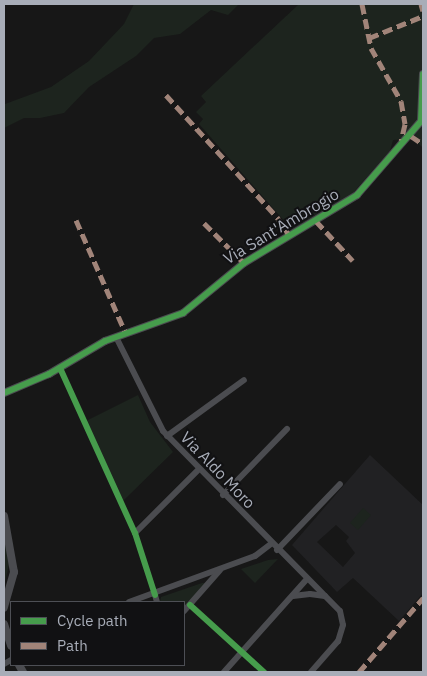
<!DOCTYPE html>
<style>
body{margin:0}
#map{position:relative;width:427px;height:676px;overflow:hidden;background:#171717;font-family:"IBM Plex Sans",sans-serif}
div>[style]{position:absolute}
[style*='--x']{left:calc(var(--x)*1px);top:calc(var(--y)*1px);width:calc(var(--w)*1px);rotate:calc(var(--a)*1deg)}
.built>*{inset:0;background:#212123}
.green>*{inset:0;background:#1d241e}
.minor>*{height:6px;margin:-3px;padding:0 3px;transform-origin:3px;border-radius:3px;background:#4b4c50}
.tertiary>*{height:8px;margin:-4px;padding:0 4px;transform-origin:4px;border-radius:4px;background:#4b4c50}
.quiet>*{height:5px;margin-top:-2.5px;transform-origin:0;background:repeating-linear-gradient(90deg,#a18479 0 10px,transparent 0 15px)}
.cycleway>*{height:6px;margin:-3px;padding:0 3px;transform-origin:3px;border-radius:3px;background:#469c4c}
span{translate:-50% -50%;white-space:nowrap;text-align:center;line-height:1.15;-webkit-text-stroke:4px #111113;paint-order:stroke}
.street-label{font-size:16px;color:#a8adb8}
.frame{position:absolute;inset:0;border:5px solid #a8adb8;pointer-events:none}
.legend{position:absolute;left:10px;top:601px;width:175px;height:65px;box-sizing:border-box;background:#111113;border:1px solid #4d4f55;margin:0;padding:6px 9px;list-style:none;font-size:15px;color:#a8adb8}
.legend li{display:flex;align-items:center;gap:10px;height:25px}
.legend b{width:25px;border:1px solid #4d4f55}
</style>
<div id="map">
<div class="built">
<i style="clip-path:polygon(evenodd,370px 455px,423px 505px,423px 593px,399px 621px,353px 578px,337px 592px,292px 545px,370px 455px,336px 525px,349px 537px,346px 541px,355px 553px,343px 567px,317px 542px,336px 525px)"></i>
</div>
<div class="green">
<i style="clip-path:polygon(134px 4px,239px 4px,228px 15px,211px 10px,180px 34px,154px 38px,136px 56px,89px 87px,64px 113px,40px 118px,24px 118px,4px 128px,5px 104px,51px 87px,89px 61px,124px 24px)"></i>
<i style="clip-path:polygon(299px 4px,423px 4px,423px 148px,414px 139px,393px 140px,390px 151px,353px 193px,293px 231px,199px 124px,203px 119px,196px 112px,206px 102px,201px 96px)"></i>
<i style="clip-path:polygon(138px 395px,150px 422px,173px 452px,123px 501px,86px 421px)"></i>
<i style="clip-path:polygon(363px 508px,371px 515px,358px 530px,350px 523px)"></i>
<i style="clip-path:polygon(4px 536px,10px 561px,4px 586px)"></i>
<i style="clip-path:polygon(278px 559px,255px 583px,241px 569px,268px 560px)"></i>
<i style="clip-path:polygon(202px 583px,205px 583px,184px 609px,184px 602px,160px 602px,161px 597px)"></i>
</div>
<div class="minor">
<i style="--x:116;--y:337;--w:105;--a:63.4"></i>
<i style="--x:163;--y:431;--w:252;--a:45.5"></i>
<i style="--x:340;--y:611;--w:14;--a:78"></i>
<i style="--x:343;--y:625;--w:17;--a:107"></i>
<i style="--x:338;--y:641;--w:41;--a:131.1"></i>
<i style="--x:167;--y:436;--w:95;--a:-36"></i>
<i style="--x:223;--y:495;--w:92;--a:-45.9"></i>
<i style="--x:135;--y:533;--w:89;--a:-45"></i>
<i style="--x:277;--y:550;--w:91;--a:-46.3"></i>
<i style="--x:155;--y:595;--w:7;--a:74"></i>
<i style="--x:293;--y:596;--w:17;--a:-7"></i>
<i style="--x:310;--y:594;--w:15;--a:8"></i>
<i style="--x:129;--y:602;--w:134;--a:-20.1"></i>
<i style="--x:255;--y:556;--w:20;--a:-37"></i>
<i style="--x:184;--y:611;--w:55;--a:-48.7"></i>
<i style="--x:4;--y:664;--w:8;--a:-30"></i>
<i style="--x:224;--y:672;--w:125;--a:-48.3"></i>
</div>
<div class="tertiary">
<i style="--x:4;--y:393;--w:49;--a:-22.9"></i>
<i style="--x:49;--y:374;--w:65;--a:-30.5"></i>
<i style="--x:105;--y:341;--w:83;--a:-19.7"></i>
<i style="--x:183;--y:313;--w:79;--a:-39.3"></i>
<i style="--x:244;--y:263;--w:132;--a:-31"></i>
<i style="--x:357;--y:195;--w:98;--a:-49.1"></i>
<i style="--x:421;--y:121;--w:47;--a:-87.6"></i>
<i style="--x:4;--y:516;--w:57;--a:79.9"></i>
<i style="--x:14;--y:572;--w:37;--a:106"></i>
<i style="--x:4;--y:624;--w:23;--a:72"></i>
<i style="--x:19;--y:665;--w:8;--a:60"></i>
</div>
<div class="quiet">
<i style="--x:362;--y:4;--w:45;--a:78.4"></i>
<i style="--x:371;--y:48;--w:61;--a:60.5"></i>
<i style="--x:401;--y:101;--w:23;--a:80"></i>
<i style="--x:405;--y:124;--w:17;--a:103"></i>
<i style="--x:421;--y:4;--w:7;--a:74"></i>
<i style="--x:369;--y:38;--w:58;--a:-22.2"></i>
<i style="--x:166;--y:95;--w:165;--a:47.7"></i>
<i style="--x:277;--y:217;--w:23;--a:56"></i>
<i style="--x:411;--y:136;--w:14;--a:34"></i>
<i style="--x:76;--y:220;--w:124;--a:66.3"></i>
<i style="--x:316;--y:221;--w:54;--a:47.2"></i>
<i style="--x:204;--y:223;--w:57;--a:45"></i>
<i style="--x:359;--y:672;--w:98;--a:-49.1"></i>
</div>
<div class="cycleway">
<i style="--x:60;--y:368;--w:181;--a:65.6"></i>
<i style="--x:135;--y:533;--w:65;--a:72.1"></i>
<i style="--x:4;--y:393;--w:49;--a:-22.9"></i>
<i style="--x:49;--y:374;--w:65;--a:-30.5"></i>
<i style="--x:105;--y:341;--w:83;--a:-19.7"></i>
<i style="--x:183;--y:313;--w:79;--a:-39.3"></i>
<i style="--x:244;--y:263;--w:132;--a:-31"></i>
<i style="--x:357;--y:195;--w:98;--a:-49.1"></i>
<i style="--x:421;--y:121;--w:47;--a:-87.6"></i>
<i style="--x:190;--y:605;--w:100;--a:42.2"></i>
</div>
<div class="street-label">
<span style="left:281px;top:226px;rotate:-31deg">Via Sant'Ambrogio</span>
<span style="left:218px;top:470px;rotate:46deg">Via Aldo Moro</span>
</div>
<div class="frame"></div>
<ul class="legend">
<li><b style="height:6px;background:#469c4c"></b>Cycle path</li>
<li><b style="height:6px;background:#a18479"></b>Path</li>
</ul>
</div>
